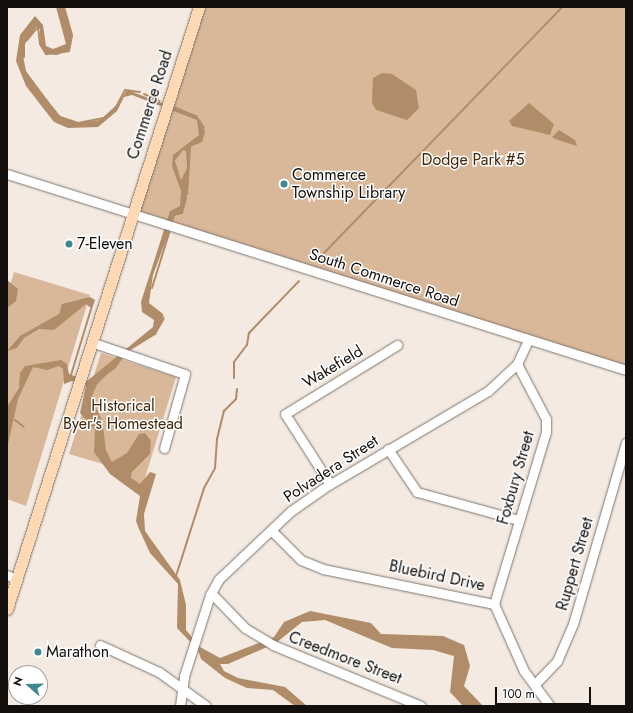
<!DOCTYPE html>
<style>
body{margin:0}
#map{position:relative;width:633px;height:713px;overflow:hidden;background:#f4eae1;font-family:Jost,sans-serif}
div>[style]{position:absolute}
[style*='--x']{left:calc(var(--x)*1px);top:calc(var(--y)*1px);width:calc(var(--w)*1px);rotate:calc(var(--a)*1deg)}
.green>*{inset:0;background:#d9b899}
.water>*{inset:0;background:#b08c68}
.stream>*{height:2px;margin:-1px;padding:0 1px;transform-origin:1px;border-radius:1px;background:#b08c68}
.roads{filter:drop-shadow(0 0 1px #7e756d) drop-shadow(0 0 1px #7e756d)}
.minor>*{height:9px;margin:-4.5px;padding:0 4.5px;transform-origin:4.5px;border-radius:4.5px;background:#fff}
.major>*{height:11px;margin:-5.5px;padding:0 5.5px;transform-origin:5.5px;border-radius:5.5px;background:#fed9b3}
.dots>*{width:11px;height:11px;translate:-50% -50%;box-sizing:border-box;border:2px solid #fff;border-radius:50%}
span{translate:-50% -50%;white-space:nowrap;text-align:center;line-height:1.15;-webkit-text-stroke:3px #fff;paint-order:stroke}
.street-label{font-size:16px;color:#120f0c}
.park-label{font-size:16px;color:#42280a}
.poi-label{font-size:16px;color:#120f0c}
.left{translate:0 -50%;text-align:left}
.frame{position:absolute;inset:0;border:8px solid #120f0c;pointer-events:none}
.north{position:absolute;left:8px;top:665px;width:40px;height:40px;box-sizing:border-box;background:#fff;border:1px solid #a09f9e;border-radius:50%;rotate:290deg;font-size:11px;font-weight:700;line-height:16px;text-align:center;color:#120f0c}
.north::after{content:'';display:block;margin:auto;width:14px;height:18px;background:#40888f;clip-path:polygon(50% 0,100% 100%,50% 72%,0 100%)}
.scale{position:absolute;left:495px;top:687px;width:96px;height:18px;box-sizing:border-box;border:2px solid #120f0c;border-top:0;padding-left:5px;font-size:12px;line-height:14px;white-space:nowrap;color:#120f0c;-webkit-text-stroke:3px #fff;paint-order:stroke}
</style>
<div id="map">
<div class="green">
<i style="clip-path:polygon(200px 7px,626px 7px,626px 368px,134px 212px)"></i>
<i style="clip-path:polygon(14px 272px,90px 295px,26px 506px,7px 499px,7px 295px)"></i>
<i style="clip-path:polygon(101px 353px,176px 377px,141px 491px,103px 464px,69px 454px)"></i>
</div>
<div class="water">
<i style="clip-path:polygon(evenodd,56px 7px,64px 7px,66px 11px,72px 35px,70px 50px,57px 55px,46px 54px,40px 46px,40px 29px,36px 27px,25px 44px,23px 67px,60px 117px,78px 123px,100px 120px,116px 107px,127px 90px,192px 114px,201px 121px,205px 132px,202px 142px,190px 147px,186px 202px,182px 213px,175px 216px,153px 275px,149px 303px,163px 314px,164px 320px,155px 334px,127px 351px,116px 368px,99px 380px,91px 398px,102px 420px,106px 450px,112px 462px,127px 453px,139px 434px,145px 433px,151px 441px,150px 454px,132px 472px,131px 478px,140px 484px,150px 472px,156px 474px,144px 514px,145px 531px,180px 580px,186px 605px,186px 630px,200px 647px,220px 658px,274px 637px,284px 622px,310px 611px,371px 623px,381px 634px,443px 636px,464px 645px,470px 666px,464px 686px,483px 706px,463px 706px,450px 692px,454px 656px,433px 650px,392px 648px,325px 620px,302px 622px,276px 643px,228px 664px,220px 664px,224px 671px,238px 678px,285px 687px,307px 706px,295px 706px,273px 690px,247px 688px,225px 678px,201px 659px,198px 650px,177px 628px,178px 584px,150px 553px,139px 529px,136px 521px,140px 496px,110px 474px,94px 452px,95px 430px,80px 413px,86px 386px,72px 381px,64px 384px,63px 369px,59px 366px,47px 370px,33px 367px,18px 399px,7px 449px,7px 407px,19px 388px,20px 373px,25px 366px,61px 360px,67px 364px,69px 374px,87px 381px,153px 327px,154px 320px,142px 312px,141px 302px,170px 211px,180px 206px,181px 191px,172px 166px,173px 155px,199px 135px,197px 120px,132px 95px,124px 97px,117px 111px,98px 127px,68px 128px,54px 122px,26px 86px,16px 61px,20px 35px,35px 16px,43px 25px,46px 46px,53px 49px,66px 44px,56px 7px,183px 150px,186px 151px,187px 168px,181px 180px,175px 161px,183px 150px)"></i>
<i style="clip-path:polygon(382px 73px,392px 74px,416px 90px,419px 108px,407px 120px,376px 110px,372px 103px,373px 78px)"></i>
<i style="clip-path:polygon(529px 103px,554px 124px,550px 135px,512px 126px,509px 121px)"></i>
<i style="clip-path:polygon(559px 130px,575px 140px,577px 146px,555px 139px,552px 137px)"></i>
<i style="clip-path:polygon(7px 280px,18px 289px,16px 301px,7px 308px)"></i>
<i style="clip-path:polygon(90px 297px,95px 300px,92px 309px,86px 304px,54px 330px,39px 329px,24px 338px,17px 348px,7px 351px,20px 336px,59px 314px,62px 304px)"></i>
</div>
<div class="stream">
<i style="--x:27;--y:40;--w:17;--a:-50"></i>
<i style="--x:38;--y:27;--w:17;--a:83"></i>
<i style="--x:40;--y:44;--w:12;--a:59"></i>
<i style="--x:46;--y:54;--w:23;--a:-7"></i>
<i style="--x:69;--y:51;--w:16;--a:-79"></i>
<i style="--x:72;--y:35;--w:29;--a:-106"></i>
<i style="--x:24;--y:57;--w:10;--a:-90"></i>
<i style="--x:23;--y:61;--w:15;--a:79"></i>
<i style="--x:29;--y:80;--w:48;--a:50"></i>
<i style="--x:60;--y:117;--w:19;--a:18"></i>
<i style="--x:78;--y:123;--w:26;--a:-11"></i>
<i style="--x:104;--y:118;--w:16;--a:-43"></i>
<i style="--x:116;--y:107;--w:19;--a:-62"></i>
<i style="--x:125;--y:90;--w:15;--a:8"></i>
<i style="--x:144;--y:94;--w:17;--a:24"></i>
<i style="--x:171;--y:106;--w:27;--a:22"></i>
<i style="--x:196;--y:116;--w:14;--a:56"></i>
<i style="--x:187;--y:194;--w:47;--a:-86.3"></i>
<i style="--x:178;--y:214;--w:4;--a:-14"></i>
<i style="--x:182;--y:213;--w:16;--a:-75"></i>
<i style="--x:324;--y:253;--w:342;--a:-45.9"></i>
<i style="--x:152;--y:288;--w:58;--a:-72.8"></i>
<i style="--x:129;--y:350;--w:31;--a:-32"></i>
<i style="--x:155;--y:334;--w:18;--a:-61"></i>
<i style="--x:71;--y:375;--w:69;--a:-73.1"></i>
<i style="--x:234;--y:378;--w:16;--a:-90"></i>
<i style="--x:234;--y:362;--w:21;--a:-53"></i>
<i style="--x:247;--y:345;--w:12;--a:-81"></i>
<i style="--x:249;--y:333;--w:72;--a:-46.1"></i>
<i style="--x:94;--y:386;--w:42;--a:-45"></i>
<i style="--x:15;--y:420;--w:11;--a:38"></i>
<i style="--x:176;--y:576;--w:92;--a:-72.3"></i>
<i style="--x:204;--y:488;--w:23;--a:-61"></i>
<i style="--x:215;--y:468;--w:29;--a:-86"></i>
<i style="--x:217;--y:439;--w:29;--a:-76"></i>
<i style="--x:224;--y:411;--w:17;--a:-45"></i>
<i style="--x:236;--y:399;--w:10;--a:-84"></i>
</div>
<div class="roads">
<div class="minor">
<i style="--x:7;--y:174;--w:649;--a:17.57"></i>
<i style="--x:91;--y:342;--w:99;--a:18.8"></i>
<i style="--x:185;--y:374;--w:77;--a:105.8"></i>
<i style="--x:388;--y:449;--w:52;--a:56"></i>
<i style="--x:417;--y:492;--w:106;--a:15.4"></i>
<i style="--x:330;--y:484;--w:83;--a:-122.7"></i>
<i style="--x:285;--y:414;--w:132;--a:-31.6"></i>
<i style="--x:271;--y:530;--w:42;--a:45"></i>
<i style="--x:301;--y:560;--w:24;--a:22"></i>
<i style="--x:323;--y:569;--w:175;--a:11.6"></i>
<i style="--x:7;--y:575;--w:11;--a:22"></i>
<i style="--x:211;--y:593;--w:49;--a:45.8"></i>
<i style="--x:245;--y:628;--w:33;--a:31"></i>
<i style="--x:273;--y:645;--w:160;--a:22.4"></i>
<i style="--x:494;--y:604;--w:180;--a:-73.2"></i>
<i style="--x:546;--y:432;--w:13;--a:-90"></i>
<i style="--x:546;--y:419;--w:62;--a:-117.8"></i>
<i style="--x:494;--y:604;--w:73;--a:65.9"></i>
<i style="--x:524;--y:671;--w:44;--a:53.4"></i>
<i style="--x:100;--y:645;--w:65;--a:24.6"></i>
<i style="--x:159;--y:672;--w:58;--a:35.9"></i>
<i style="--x:535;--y:684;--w:32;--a:-46"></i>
<i style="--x:557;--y:661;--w:40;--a:-66.6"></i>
<i style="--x:573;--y:624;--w:189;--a:-73.7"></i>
<i style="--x:180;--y:706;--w:30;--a:-82"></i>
<i style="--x:184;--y:676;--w:85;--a:-72.2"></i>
<i style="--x:210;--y:595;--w:18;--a:-61"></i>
<i style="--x:219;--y:579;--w:99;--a:-43.4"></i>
<i style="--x:291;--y:511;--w:38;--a:-35"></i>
<i style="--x:322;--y:489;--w:193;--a:-30.6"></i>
<i style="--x:488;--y:391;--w:40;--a:-43"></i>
<i style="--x:517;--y:364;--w:26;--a:-65"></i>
</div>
<div class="major">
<i style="--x:7;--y:609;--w:632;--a:-72.31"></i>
</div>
</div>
<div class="dots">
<i style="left:284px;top:184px;background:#40888f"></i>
<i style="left:69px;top:244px;background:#40888f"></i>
<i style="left:38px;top:652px;background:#40888f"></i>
</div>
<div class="street-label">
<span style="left:150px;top:105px;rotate:-72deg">Commerce Road</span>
<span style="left:384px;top:278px;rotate:18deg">South Commerce Road</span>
<span style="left:333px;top:367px;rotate:-31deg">Wakefield</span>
<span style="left:331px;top:469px;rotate:-33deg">Polvadera Street</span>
<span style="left:516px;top:478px;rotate:-74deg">Foxbury Street</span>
<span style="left:575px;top:564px;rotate:-74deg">Ruppert Street</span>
<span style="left:437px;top:576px;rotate:12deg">Bluebird Drive</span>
<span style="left:345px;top:658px;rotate:21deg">Creedmore Street</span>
</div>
<div class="park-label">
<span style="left:473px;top:160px">Dodge Park #5</span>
<span style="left:123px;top:415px">Historical<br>Byer's Homestead</span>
</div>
<div class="poi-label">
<span class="left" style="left:292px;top:184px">Commerce<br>Township Library</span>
<span class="left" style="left:77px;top:244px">7-Eleven</span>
<span class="left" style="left:46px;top:652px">Marathon</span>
</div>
<div class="frame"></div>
<div class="north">N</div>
<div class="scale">100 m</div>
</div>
